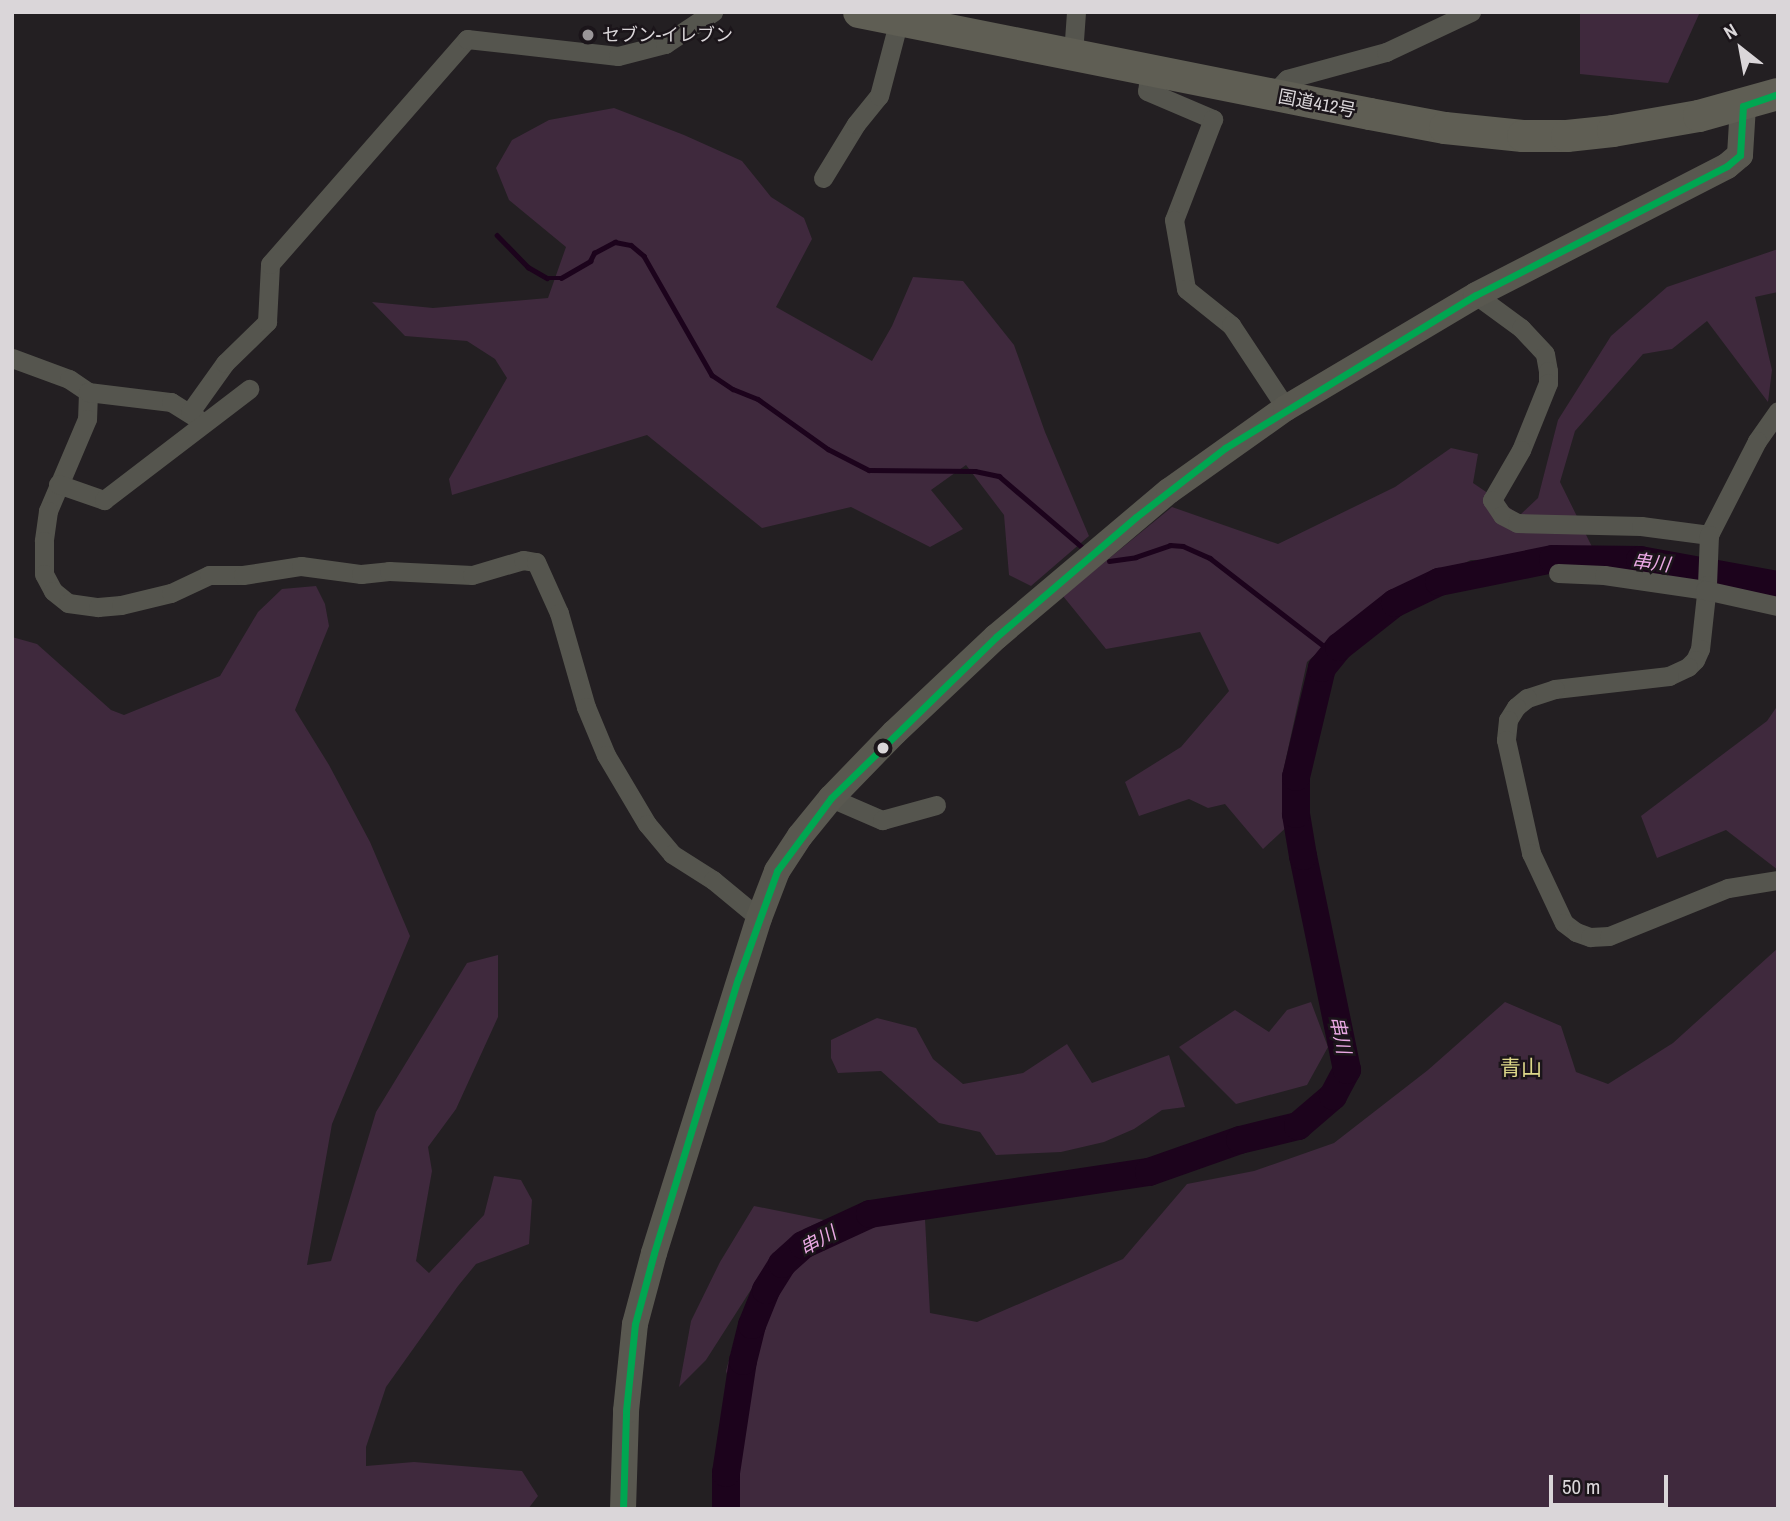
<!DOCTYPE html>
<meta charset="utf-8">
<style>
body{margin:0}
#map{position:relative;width:1790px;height:1521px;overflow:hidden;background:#231f22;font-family:"Archivo Narrow","Noto Sans JP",sans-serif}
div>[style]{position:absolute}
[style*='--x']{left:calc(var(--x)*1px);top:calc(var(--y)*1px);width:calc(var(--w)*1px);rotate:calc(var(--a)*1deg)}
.green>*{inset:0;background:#3f293d}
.stream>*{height:4.5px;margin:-2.25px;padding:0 2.25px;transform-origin:2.25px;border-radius:2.25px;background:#1c031c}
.river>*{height:28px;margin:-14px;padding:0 14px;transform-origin:14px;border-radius:14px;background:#1c031c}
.minor>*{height:19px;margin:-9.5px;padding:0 9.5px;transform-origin:9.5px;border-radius:9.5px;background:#55554e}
.secondary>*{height:26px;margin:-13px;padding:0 13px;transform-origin:13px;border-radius:13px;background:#595850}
.trunk>*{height:32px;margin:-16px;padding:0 16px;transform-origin:16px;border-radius:16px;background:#5f5e54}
.bus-1>*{height:7px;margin:-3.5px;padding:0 3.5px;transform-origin:3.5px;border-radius:3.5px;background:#00a651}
.dots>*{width:19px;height:19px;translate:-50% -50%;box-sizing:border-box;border:4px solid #1b151a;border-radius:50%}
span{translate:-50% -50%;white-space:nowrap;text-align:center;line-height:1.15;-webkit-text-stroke:5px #1b151a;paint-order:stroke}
.poi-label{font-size:18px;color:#dad6d9}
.left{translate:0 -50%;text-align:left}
.street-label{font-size:18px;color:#dad6d9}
.water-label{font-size:19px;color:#e9a8e3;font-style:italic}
.quarter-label{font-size:21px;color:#ded98a}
.frame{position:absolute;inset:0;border:14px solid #dad6d9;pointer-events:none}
.north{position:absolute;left:1706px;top:14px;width:70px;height:70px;-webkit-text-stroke:5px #1b151a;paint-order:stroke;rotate:329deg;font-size:19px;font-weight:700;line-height:28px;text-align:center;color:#dad6d9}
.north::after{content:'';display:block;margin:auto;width:24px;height:32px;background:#dad6d9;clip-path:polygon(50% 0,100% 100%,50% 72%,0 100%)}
.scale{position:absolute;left:1549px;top:1475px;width:119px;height:32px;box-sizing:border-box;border:4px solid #dad6d9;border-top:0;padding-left:9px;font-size:21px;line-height:24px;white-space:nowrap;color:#dad6d9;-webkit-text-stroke:5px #1b151a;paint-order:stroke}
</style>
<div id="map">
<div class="green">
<i style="clip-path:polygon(1580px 12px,1700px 12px,1668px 83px,1580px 74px)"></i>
<i style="clip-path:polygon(614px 108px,684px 135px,742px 161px,771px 197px,804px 218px,812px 239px,776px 307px,872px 361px,892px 326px,913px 277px,963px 281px,1014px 345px,1045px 432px,1089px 536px,1031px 586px,1009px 575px,1004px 515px,966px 465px,931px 490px,963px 529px,930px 547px,851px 507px,762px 528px,647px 435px,452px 495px,449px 479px,507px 378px,495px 359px,467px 341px,405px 336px,372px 302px,433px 308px,548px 298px,566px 247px,509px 200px,496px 168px,512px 140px,549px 120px)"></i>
<i style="clip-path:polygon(1778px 249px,1778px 292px,1755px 297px,1772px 370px,1768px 402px,1707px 321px,1672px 349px,1643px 354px,1575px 431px,1560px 482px,1598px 559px,1471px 560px,1364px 611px,1307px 662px,1283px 772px,1293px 821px,1263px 849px,1225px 804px,1208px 808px,1189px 799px,1139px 816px,1125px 782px,1181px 747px,1229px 691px,1200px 632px,1106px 649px,1063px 596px,1172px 507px,1278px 544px,1395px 487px,1451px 448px,1478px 454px,1473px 483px,1520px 515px,1538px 498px,1558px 420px,1611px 336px,1667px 287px)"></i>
<i style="clip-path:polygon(316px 586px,325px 604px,329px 626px,295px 710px,329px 765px,370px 842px,410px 936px,332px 1124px,307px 1265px,331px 1261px,376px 1112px,467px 963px,498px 955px,498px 1017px,456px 1109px,428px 1147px,432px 1171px,416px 1261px,429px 1273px,484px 1215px,494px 1176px,521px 1180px,532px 1200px,529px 1244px,476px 1264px,458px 1286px,386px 1387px,366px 1447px,366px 1466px,414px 1462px,522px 1471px,538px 1496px,528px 1509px,12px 1509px,12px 637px,37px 644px,111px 710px,124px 715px,220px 676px,258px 612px,282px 589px)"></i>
<i style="clip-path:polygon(1778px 705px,1778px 870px,1726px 830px,1657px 858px,1641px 816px,1767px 721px)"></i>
<i style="clip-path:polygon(1778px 948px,1778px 1509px,720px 1509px,724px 1475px,724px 1427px,731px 1387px,726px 1371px,738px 1327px,819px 1245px,873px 1225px,925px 1219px,930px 1313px,977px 1322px,1123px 1259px,1187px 1184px,1254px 1171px,1334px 1143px,1428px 1070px,1505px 1002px,1561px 1026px,1576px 1072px,1608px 1084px,1673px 1043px)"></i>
<i style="clip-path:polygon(1311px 1002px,1328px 1047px,1307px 1085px,1236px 1104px,1179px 1047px,1235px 1010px,1269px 1032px,1287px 1010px)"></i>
<i style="clip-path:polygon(877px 1018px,916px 1028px,933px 1059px,963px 1084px,1023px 1073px,1067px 1044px,1092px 1083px,1169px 1055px,1185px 1107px,1162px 1110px,1134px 1129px,1104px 1142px,1061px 1152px,996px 1155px,980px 1132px,939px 1123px,881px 1071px,838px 1073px,831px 1058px,831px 1040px)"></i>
<i style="clip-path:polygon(754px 1206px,824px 1220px,804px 1229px,770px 1260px,706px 1360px,679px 1387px,691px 1321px,720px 1262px)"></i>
</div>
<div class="stream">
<i style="--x:497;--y:235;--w:45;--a:45.9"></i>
<i style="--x:528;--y:267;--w:22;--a:30"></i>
<i style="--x:547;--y:278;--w:14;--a:0"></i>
<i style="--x:561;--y:278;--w:34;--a:-30"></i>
<i style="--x:590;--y:261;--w:9;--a:-63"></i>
<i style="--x:594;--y:253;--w:24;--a:-28"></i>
<i style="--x:615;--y:242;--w:16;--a:11"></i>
<i style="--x:631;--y:245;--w:17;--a:40"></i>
<i style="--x:644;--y:256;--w:137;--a:60.3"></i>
<i style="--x:712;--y:375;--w:25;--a:34"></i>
<i style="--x:733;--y:389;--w:27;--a:22"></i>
<i style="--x:758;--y:399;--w:86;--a:35.5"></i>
<i style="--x:828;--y:449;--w:46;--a:27.1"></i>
<i style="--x:869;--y:470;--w:106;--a:0.5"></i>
<i style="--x:975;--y:471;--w:25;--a:12"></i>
<i style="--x:999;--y:476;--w:109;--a:40.5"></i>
<i style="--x:1109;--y:561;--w:27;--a:-8"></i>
<i style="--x:1136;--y:557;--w:36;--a:-19"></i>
<i style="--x:1170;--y:545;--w:13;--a:4"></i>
<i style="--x:1183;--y:546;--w:30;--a:24"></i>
<i style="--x:1210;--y:558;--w:157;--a:37.7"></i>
</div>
<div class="river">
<i style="--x:726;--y:1509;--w:36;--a:-90"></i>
<i style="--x:726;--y:1473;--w:113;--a:-81.4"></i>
<i style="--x:743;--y:1361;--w:37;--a:-76"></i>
<i style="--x:752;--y:1325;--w:38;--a:-68"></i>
<i style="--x:766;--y:1290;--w:31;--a:-58"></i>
<i style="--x:782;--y:1264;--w:28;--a:-42"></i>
<i style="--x:803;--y:1245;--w:74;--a:-24.8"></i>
<i style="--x:870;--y:1214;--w:282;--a:-8.6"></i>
<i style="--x:1149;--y:1172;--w:96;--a:-19.4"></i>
<i style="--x:1240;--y:1140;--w:60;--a:-13.6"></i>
<i style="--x:1298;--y:1126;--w:46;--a:-40.6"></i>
<i style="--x:1333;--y:1096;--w:30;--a:-62"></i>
<i style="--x:1347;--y:1070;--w:218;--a:-101.6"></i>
<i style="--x:1303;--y:856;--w:43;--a:-99.5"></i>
<i style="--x:1296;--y:814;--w:37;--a:-90"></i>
<i style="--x:1296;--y:777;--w:112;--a:-76.6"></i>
<i style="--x:1322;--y:668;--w:27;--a:-51"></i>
<i style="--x:1339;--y:647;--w:71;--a:-38.2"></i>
<i style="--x:1395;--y:603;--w:49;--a:-25.5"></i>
<i style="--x:1439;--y:582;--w:116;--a:-11.4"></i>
<i style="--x:1553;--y:559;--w:87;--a:0.7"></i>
<i style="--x:1640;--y:560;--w:140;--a:10.3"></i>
</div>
<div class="minor">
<i style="--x:1073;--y:54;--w:42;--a:-85.9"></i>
<i style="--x:1150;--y:68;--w:23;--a:97"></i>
<i style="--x:1147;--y:91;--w:72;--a:23"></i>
<i style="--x:1213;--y:119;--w:108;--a:111.1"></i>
<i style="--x:1174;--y:220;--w:70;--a:80.1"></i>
<i style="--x:1186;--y:289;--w:58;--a:38.7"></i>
<i style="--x:1231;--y:325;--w:100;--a:56.5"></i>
<i style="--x:1272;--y:95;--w:22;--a:-47"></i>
<i style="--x:1287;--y:79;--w:103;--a:-15.3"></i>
<i style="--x:1386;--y:52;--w:94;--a:-25.2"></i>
<i style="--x:823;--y:178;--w:63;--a:-58.6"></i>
<i style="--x:856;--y:124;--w:36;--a:-51"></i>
<i style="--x:879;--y:96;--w:79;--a:-75.3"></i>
<i style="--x:1476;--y:295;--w:56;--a:36.3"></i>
<i style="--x:1521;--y:328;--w:35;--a:47"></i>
<i style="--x:1545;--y:354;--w:17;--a:80"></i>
<i style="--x:1548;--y:371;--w:12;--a:90"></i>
<i style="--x:1548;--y:383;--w:72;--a:111.9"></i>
<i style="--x:1521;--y:450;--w:58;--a:120.1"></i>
<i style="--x:1492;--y:500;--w:18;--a:56"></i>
<i style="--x:1502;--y:515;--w:17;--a:28"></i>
<i style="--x:1517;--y:523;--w:124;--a:1.4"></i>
<i style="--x:1641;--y:526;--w:69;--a:7.5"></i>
<i style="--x:12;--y:358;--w:61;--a:20.2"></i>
<i style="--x:69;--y:379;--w:23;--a:34"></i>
<i style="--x:88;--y:392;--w:27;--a:92"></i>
<i style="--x:87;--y:419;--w:100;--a:113"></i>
<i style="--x:48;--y:511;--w:30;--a:98"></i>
<i style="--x:44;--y:541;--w:33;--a:90"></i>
<i style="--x:44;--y:574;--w:19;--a:62"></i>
<i style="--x:53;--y:591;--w:19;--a:39"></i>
<i style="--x:68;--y:603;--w:30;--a:8"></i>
<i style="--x:98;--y:607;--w:23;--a:-5"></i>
<i style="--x:121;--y:605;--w:51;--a:-13.5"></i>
<i style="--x:171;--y:593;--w:42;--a:-25.3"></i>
<i style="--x:209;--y:575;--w:34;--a:0"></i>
<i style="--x:243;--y:575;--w:59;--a:-8.8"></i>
<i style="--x:301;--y:566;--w:61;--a:7.6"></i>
<i style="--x:361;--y:574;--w:28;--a:-6"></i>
<i style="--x:389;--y:571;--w:83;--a:2.8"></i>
<i style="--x:472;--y:575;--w:53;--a:-16.4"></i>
<i style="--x:523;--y:560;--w:13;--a:9"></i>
<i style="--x:536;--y:562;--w:56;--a:65.7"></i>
<i style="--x:559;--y:613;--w:98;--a:74"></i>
<i style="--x:586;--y:707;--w:52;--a:67.4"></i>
<i style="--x:606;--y:755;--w:80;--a:59.3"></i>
<i style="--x:647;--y:824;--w:39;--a:50"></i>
<i style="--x:672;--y:854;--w:49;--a:32.4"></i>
<i style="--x:713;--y:880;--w:60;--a:39.6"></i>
<i style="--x:88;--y:392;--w:84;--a:6.9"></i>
<i style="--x:171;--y:402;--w:34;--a:32"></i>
<i style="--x:1778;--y:411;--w:37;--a:125"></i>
<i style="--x:1757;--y:441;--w:106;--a:117.1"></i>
<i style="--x:1709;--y:535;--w:50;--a:92.3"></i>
<i style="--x:1707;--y:585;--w:64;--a:96.2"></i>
<i style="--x:1700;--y:649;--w:12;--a:114"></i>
<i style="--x:1695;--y:660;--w:10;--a:135"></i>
<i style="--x:1688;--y:667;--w:21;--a:155"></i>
<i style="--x:1669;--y:676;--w:115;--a:173.5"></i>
<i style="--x:1555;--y:689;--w:29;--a:162"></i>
<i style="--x:1527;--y:698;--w:14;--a:141"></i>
<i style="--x:1516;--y:707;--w:15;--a:122"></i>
<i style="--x:1508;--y:720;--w:20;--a:96"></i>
<i style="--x:1506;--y:740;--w:116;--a:77.5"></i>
<i style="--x:1531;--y:853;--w:77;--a:64.8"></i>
<i style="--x:1564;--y:923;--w:15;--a:37"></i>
<i style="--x:1576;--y:932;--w:15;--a:20"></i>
<i style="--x:1590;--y:937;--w:19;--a:-3"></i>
<i style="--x:1609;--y:936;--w:128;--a:-22"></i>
<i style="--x:1728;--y:888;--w:51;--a:-9.1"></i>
<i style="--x:190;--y:412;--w:60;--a:-54.5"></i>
<i style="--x:225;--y:363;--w:59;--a:-44.3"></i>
<i style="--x:267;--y:322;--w:58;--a:-87"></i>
<i style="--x:270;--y:264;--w:299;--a:-48.8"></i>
<i style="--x:467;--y:39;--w:152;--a:6.4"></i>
<i style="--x:618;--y:56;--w:49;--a:-14.3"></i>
<i style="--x:665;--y:44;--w:58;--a:-33.7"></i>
<i style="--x:58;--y:484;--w:49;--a:19.2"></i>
<i style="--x:104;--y:500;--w:183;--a:-37.4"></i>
<i style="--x:1558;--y:573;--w:46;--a:2.5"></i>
<i style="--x:1604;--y:575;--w:102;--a:8.4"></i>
<i style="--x:1705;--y:590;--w:75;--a:12.4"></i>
<i style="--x:831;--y:798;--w:56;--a:23.3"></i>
<i style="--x:882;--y:820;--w:56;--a:-15.5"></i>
</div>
<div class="secondary">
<i style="--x:623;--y:1509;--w:98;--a:-88.2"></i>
<i style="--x:626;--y:1411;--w:87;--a:-84.1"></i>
<i style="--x:635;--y:1324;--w:73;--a:-75"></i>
<i style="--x:654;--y:1253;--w:351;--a:-72.6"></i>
<i style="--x:759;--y:918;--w:50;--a:-69"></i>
<i style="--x:777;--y:871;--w:42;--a:-56.7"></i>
<i style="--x:800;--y:836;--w:49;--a:-50.8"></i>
<i style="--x:831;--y:798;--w:91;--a:-45.9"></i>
<i style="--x:894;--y:733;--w:140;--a:-43.3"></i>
<i style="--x:996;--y:637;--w:226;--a:-40.2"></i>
<i style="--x:1169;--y:491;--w:143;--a:-35.4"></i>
<i style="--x:1286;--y:408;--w:221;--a:-30.7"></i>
<i style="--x:1476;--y:295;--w:282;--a:-27.2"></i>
<i style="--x:1727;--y:166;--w:17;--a:-40"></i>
<i style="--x:1740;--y:155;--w:49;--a:-86.5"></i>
</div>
<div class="trunk">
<i style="--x:859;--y:12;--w:521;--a:11.29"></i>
<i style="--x:1370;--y:114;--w:76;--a:10.6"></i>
<i style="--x:1445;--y:128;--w:78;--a:5.9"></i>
<i style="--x:1523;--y:136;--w:44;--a:0"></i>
<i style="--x:1567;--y:136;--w:46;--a:-6.2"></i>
<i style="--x:1613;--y:131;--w:87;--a:-9.9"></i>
<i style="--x:1699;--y:116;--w:82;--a:-15.6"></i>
</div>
<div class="bus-1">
<i style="--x:623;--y:1509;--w:98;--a:-88.2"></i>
<i style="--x:626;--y:1411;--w:87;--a:-84.1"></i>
<i style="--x:635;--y:1324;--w:73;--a:-75"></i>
<i style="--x:654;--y:1253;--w:287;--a:-73"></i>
<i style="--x:738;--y:979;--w:115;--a:-70.1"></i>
<i style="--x:777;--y:871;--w:91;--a:-53.5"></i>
<i style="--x:831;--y:798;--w:231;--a:-44.3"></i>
<i style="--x:996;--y:637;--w:184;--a:-40.6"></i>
<i style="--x:1136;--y:517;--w:113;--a:-37.8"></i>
<i style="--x:1225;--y:448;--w:294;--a:-31.4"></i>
<i style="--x:1476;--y:295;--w:282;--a:-27.2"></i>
<i style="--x:1727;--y:166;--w:17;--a:-40"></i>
<i style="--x:1740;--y:155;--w:49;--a:-86.5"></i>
<i style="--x:1743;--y:106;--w:37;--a:-19"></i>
</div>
<div class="dots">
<i style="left:588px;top:35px;background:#9a9699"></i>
<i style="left:883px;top:748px;background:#dad6d9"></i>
</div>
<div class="poi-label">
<span class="left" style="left:602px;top:35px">セブン-イレブン</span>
</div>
<div class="street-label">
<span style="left:1317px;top:104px;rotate:11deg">国道412号</span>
</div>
<div class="water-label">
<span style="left:1651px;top:563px;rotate:7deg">串川</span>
<span style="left:1340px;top:1035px;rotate:78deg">串川</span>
<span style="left:818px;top:1241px;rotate:-29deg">串川</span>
</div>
<div class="quarter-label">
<span style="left:1521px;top:1068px">青山</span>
</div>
<div class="frame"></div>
<div class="north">N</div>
<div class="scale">50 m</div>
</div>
